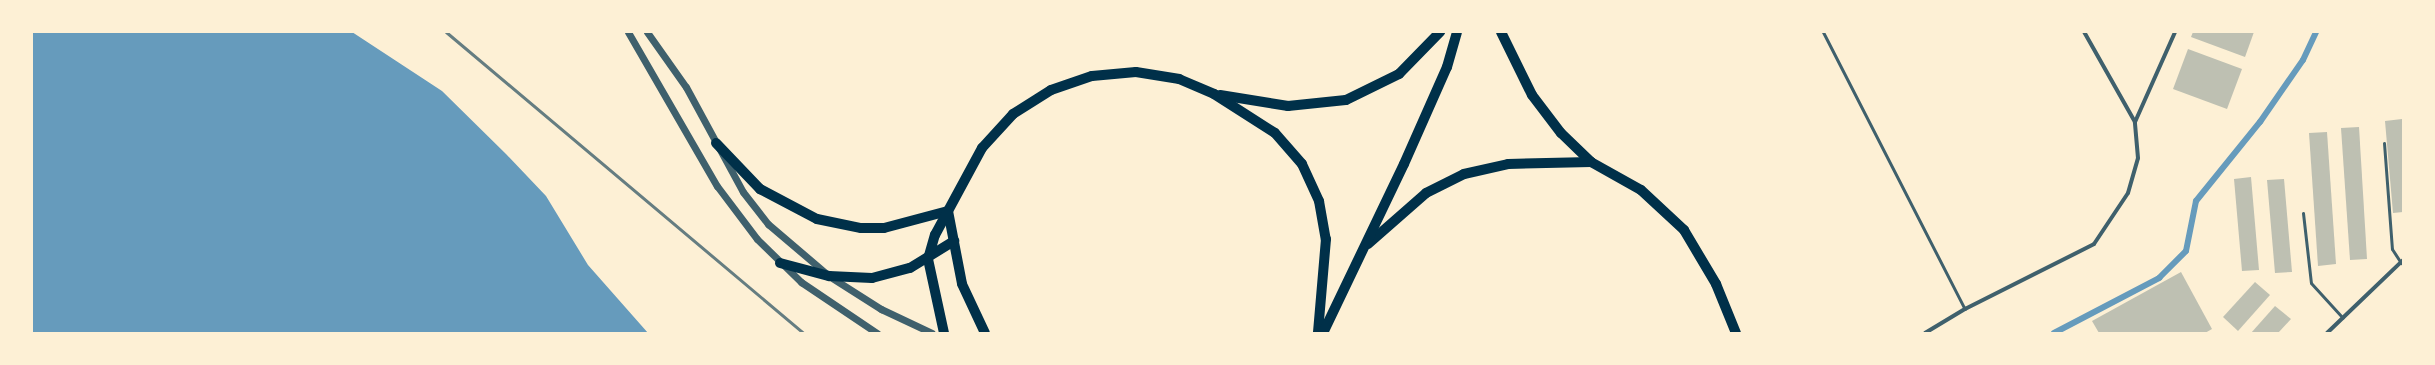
<!DOCTYPE html>
<style>
body{margin:0}
#map{position:relative;width:2435px;height:365px;overflow:hidden;background:#fdf0d5;font-family:"Noto Sans",sans-serif}
div>[style]{position:absolute}
[style*='--x']{left:calc(var(--x)*1px);top:calc(var(--y)*1px);width:calc(var(--w)*1px);rotate:calc(var(--a)*1deg)}
.water>*{inset:0;background:#669bbc}
.stream>*{height:6px;margin:-3px;padding:0 3px;transform-origin:3px;border-radius:3px;background:#669bbc}
.building>*{inset:0;background:#bec0b2}
.service>*{height:3px;margin:-1.5px;padding:0 1.5px;transform-origin:1.5px;border-radius:1.5px;background:#3f606c}
.minor>*{height:4px;margin:-2px;padding:0 2px;transform-origin:2px;border-radius:2px;background:#3f606c}
.tertiary>*{height:7px;margin:-3.5px;padding:0 3.5px;transform-origin:3.5px;border-radius:3.5px;background:#3f606c}
.primary>*{height:10px;margin:-5px;padding:0 5px;transform-origin:5px;border-radius:5px;background:#003049}
.rail>*{height:3px;margin:-1.5px;padding:0 1.5px;transform-origin:1.5px;border-radius:1.5px;background:#657d81}
span{translate:-50% -50%;white-space:nowrap;text-align:center;line-height:1.15;-webkit-text-stroke:3px #fdf0d5;paint-order:stroke}
.frame{position:absolute;inset:0;border:33px solid #fdf0d5;pointer-events:none}
</style>
<div id="map">
<div class="water">
<i style="clip-path:polygon(32px 32px,352px 32px,442px 91px,506px 154px,546px 196px,588px 265px,648px 333px,32px 333px)"></i>
</div>
<div class="stream">
<i style="--x:2054;--y:333;--w:119;--a:-27.6"></i>
<i style="--x:2159;--y:278;--w:38;--a:-45"></i>
<i style="--x:2186;--y:251;--w:51;--a:-78.7"></i>
<i style="--x:2196;--y:201;--w:102;--a:-51"></i>
<i style="--x:2260;--y:122;--w:75;--a:-55.3"></i>
<i style="--x:2303;--y:60;--w:31;--a:-65"></i>
</div>
<div class="building">
<i style="clip-path:polygon(2193px 32px,2254px 32px,2245px 57px,2191px 37px)"></i>
<i style="clip-path:polygon(2188px 49px,2242px 69px,2227px 109px,2173px 89px)"></i>
<i style="clip-path:polygon(2402px 119px,2403px 212px,2393px 213px,2385px 121px)"></i>
<i style="clip-path:polygon(2359px 127px,2367px 259px,2350px 260px,2341px 128px)"></i>
<i style="clip-path:polygon(2327px 132px,2336px 264px,2318px 266px,2309px 133px)"></i>
<i style="clip-path:polygon(2251px 177px,2259px 270px,2242px 271px,2234px 179px)"></i>
<i style="clip-path:polygon(2284px 179px,2292px 272px,2275px 273px,2267px 180px)"></i>
<i style="clip-path:polygon(2181px 272px,2212px 329px,2205px 333px,2099px 333px,2092px 321px)"></i>
<i style="clip-path:polygon(2255px 282px,2270px 295px,2238px 331px,2223px 317px)"></i>
<i style="clip-path:polygon(2275px 306px,2291px 319px,2278px 333px,2251px 333px)"></i>
</div>
<div class="service">
<i style="--x:1823;--y:32;--w:311;--a:62.9"></i>
<i style="--x:2384;--y:143;--w:106;--a:85.7"></i>
<i style="--x:2392;--y:249;--w:17;--a:57"></i>
<i style="--x:2303;--y:213;--w:70;--a:83.5"></i>
<i style="--x:2311;--y:283;--w:47;--a:47.6"></i>
</div>
<div class="minor">
<i style="--x:2135;--y:122;--w:98;--a:-66"></i>
<i style="--x:1925;--y:333;--w:47;--a:-31"></i>
<i style="--x:1965;--y:309;--w:144;--a:-26.7"></i>
<i style="--x:2094;--y:244;--w:61;--a:-56.3"></i>
<i style="--x:2128;--y:193;--w:36;--a:-74"></i>
<i style="--x:2138;--y:158;--w:36;--a:-95"></i>
<i style="--x:2135;--y:122;--w:103;--a:-119.5"></i>
<i style="--x:2327;--y:333;--w:105;--a:-43.8"></i>
</div>
<div class="tertiary">
<i style="--x:628;--y:32;--w:178;--a:60"></i>
<i style="--x:717;--y:186;--w:66;--a:53"></i>
<i style="--x:757;--y:239;--w:62;--a:44.3"></i>
<i style="--x:801;--y:282;--w:92;--a:33.9"></i>
<i style="--x:647;--y:32;--w:67;--a:54.7"></i>
<i style="--x:686;--y:87;--w:119;--a:61.5"></i>
<i style="--x:743;--y:192;--w:41;--a:52"></i>
<i style="--x:768;--y:224;--w:80;--a:40.4"></i>
<i style="--x:829;--y:276;--w:62;--a:32.4"></i>
<i style="--x:881;--y:309;--w:56;--a:25.2"></i>
</div>
<div class="primary">
<i style="--x:1501;--y:32;--w:70;--a:63.8"></i>
<i style="--x:1532;--y:95;--w:48;--a:52.7"></i>
<i style="--x:1561;--y:133;--w:42;--a:44"></i>
<i style="--x:1591;--y:162;--w:57;--a:29.2"></i>
<i style="--x:1641;--y:190;--w:59;--a:42.9"></i>
<i style="--x:1684;--y:230;--w:63;--a:59.3"></i>
<i style="--x:1716;--y:284;--w:53;--a:67.8"></i>
<i style="--x:1220;--y:95;--w:69;--a:9.2"></i>
<i style="--x:1288;--y:106;--w:58;--a:-5.9"></i>
<i style="--x:1346;--y:100;--w:59;--a:-26.1"></i>
<i style="--x:1399;--y:74;--w:59;--a:-45.7"></i>
<i style="--x:716;--y:143;--w:64;--a:46.3"></i>
<i style="--x:760;--y:189;--w:64;--a:27.8"></i>
<i style="--x:817;--y:219;--w:45;--a:11.6"></i>
<i style="--x:861;--y:228;--w:23;--a:0"></i>
<i style="--x:884;--y:228;--w:66;--a:-14.9"></i>
<i style="--x:948;--y:211;--w:74;--a:79.1"></i>
<i style="--x:962;--y:284;--w:54;--a:64.9"></i>
<i style="--x:1368;--y:244;--w:77;--a:-41.3"></i>
<i style="--x:1426;--y:193;--w:42;--a:-26.6"></i>
<i style="--x:1464;--y:174;--w:45;--a:-12.8"></i>
<i style="--x:1508;--y:164;--w:83;--a:-1.4"></i>
<i style="--x:780;--y:263;--w:51;--a:14.9"></i>
<i style="--x:829;--y:276;--w:43;--a:2.7"></i>
<i style="--x:872;--y:278;--w:39;--a:-15"></i>
<i style="--x:910;--y:268;--w:52;--a:-31.5"></i>
<i style="--x:944;--y:333;--w:76;--a:-102.2"></i>
<i style="--x:928;--y:259;--w:25;--a:-74"></i>
<i style="--x:935;--y:235;--w:99;--a:-61.6"></i>
<i style="--x:982;--y:148;--w:46;--a:-47.6"></i>
<i style="--x:1013;--y:114;--w:45;--a:-32.3"></i>
<i style="--x:1051;--y:90;--w:43;--a:-18.9"></i>
<i style="--x:1092;--y:76;--w:44;--a:-5.2"></i>
<i style="--x:1136;--y:72;--w:44;--a:9.2"></i>
<i style="--x:1179;--y:79;--w:38;--a:23"></i>
<i style="--x:1214;--y:94;--w:72;--a:32.6"></i>
<i style="--x:1275;--y:133;--w:41;--a:48.9"></i>
<i style="--x:1302;--y:164;--w:41;--a:65.3"></i>
<i style="--x:1319;--y:201;--w:39;--a:80"></i>
<i style="--x:1326;--y:239;--w:94;--a:94.9"></i>
<i style="--x:1323;--y:333;--w:187;--a:-64.4"></i>
<i style="--x:1404;--y:164;--w:106;--a:-66.1"></i>
<i style="--x:1447;--y:67;--w:36;--a:-74"></i>
</div>
<div class="rail">
<i style="--x:446;--y:32;--w:467;--a:40.1"></i>
</div>
<div class="frame"></div>
</div>
